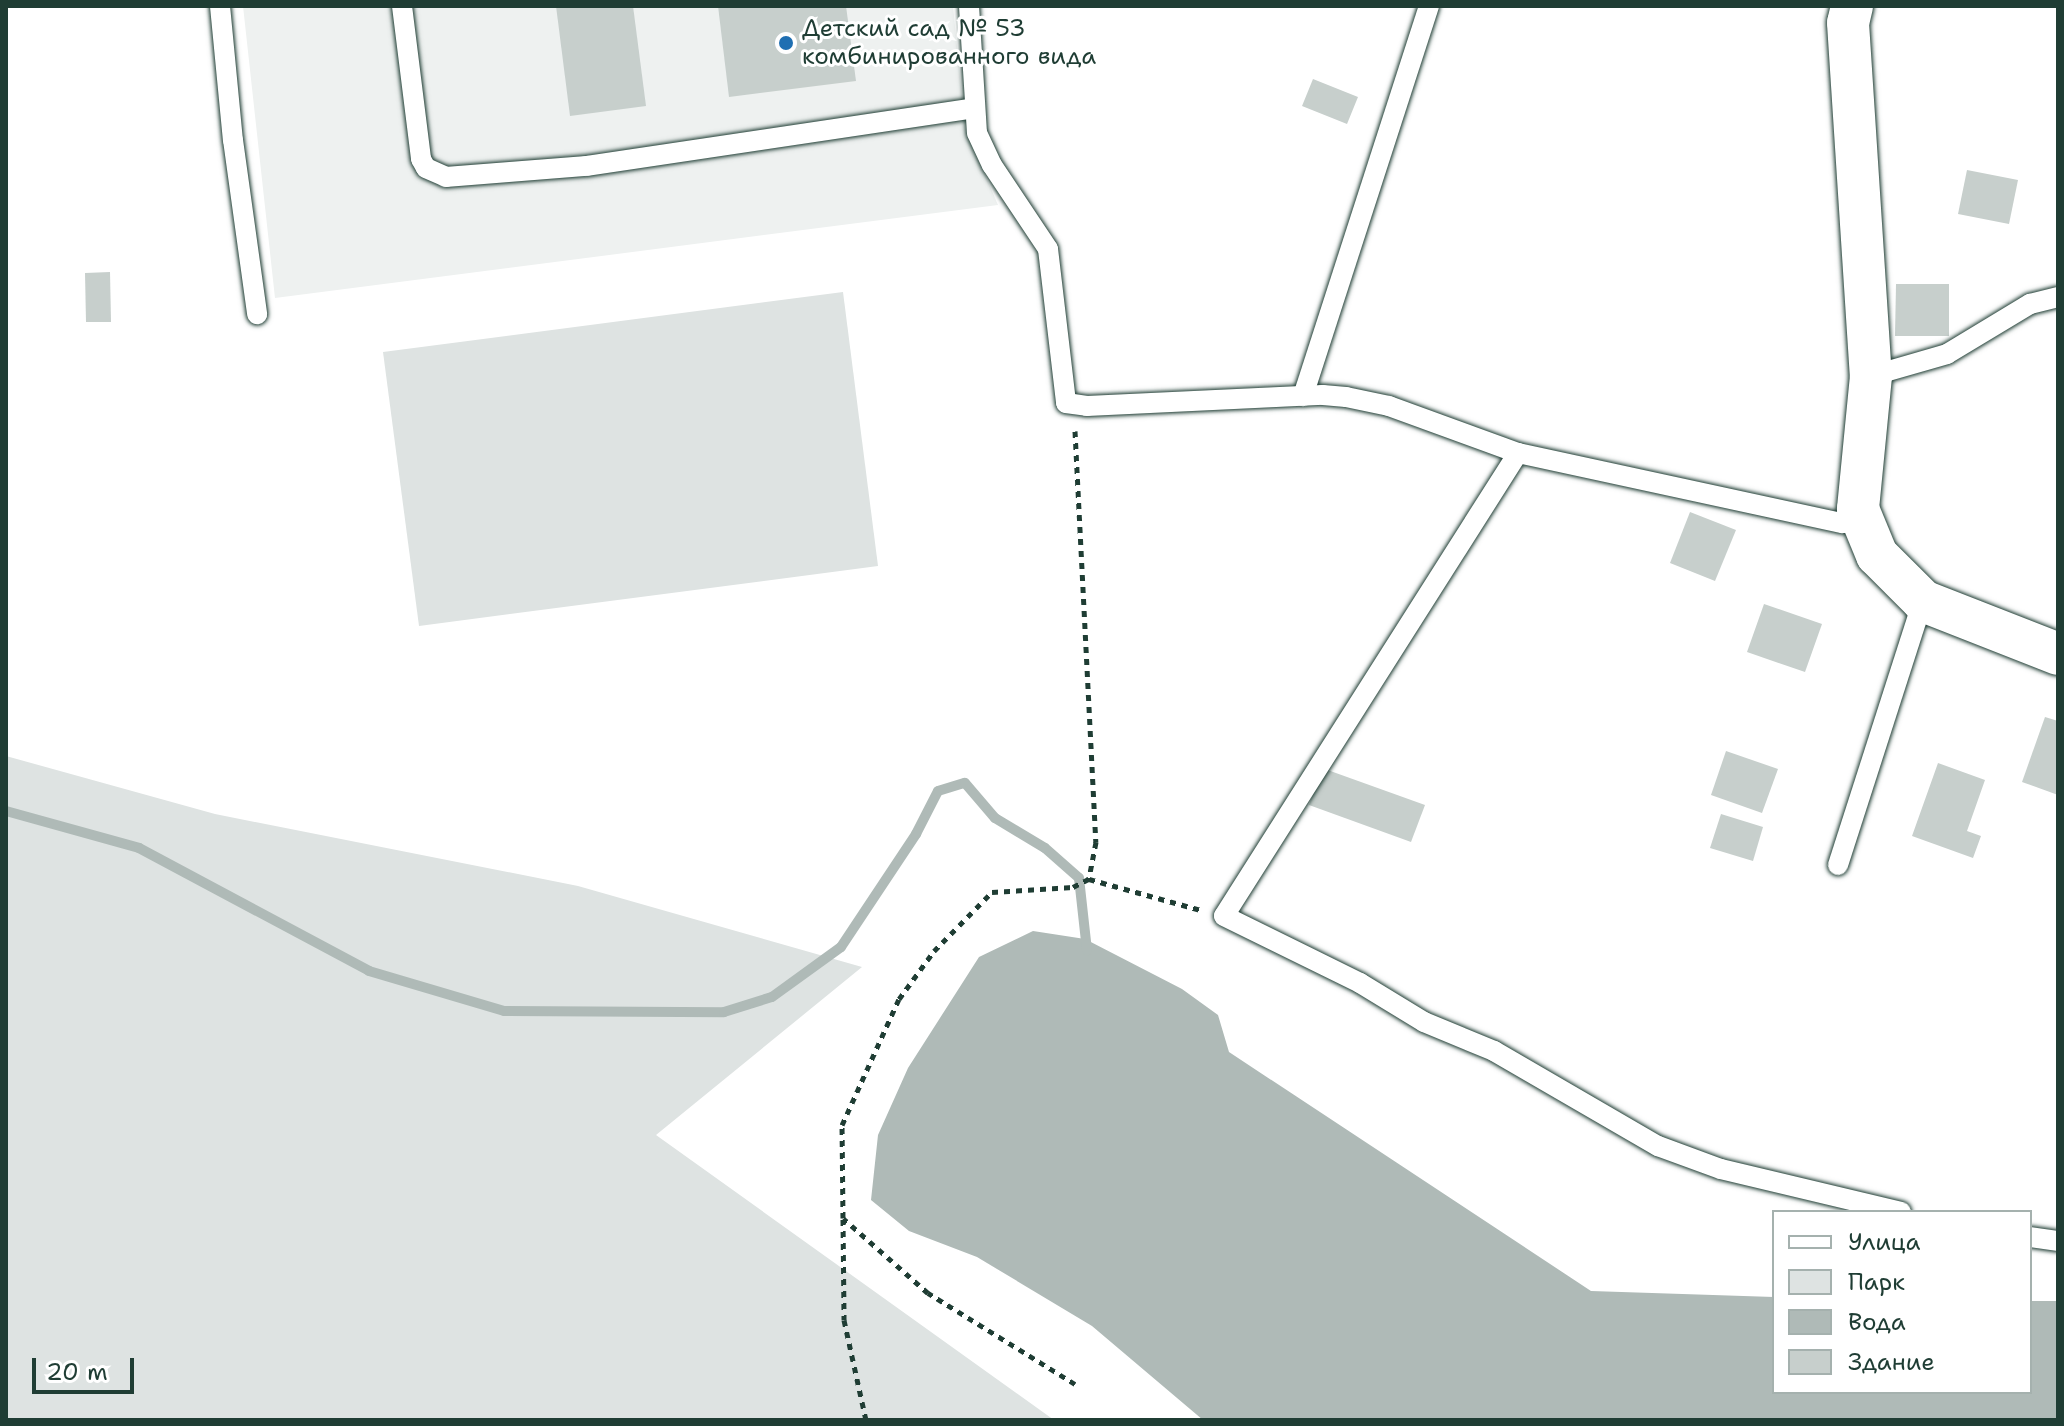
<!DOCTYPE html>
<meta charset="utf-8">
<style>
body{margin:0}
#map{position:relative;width:2064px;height:1426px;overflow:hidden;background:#fff;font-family:"Shantell Sans",sans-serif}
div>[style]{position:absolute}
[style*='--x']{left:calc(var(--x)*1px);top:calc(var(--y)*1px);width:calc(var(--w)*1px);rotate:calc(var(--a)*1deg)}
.built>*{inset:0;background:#eef1f0}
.green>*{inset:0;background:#dee3e2}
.water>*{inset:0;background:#afbab7}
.stream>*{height:10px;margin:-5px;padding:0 5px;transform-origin:5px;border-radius:5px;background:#afbab7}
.building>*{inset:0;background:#c7cfcc}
.path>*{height:5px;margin-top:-2.5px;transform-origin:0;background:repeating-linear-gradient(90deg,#1f3d34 0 6px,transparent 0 12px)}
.roads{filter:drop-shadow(0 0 2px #1f3d34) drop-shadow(0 0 2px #1f3d34)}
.lane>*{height:20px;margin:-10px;padding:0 10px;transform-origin:10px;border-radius:10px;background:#fff}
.street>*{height:42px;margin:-21px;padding:0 21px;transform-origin:21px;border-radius:21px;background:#fff}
.dots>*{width:22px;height:22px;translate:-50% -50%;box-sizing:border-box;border:4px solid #fff;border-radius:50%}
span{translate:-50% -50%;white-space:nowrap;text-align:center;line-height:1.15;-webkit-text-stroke:6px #fff;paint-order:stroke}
.poi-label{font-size:24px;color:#1f3d34}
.left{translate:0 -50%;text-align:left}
.frame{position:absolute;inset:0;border:8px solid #1f3d34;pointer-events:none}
.legend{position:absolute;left:1772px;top:1210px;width:260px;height:184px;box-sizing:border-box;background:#fff;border:2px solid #a5b1ae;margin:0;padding:10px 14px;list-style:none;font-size:24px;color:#1f3d34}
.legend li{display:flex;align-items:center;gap:16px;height:40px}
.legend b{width:40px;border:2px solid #a5b1ae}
.scale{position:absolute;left:32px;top:1358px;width:102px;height:36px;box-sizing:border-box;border:4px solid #1f3d34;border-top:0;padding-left:10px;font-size:24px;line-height:28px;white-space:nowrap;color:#1f3d34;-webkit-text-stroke:6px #fff;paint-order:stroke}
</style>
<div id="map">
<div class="built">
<i style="clip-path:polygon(243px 6px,953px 6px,965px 128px,998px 205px,275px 298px)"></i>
</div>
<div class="green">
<i style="clip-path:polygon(843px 292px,878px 566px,419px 626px,383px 352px)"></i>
<i style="clip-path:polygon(6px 756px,215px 814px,578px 886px,862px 967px,656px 1135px,1054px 1420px,6px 1420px)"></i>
</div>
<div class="water">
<i style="clip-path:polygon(1033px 931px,1085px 939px,1182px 989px,1218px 1015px,1229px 1052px,1591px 1291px,1774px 1297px,1774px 1392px,2030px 1392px,2030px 1301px,2058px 1301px,2058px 1420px,1203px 1420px,1092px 1326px,977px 1257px,909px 1231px,871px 1200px,878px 1135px,908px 1068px,979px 957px)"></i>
</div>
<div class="stream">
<i style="--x:6;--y:811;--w:138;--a:15.5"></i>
<i style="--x:139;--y:848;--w:261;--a:28.1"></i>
<i style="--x:369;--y:971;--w:141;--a:16.5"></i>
<i style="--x:504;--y:1011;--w:220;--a:0.3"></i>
<i style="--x:724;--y:1012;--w:50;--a:-17.4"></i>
<i style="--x:772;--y:997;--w:85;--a:-35.9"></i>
<i style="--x:841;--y:947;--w:136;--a:-56.4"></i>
<i style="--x:916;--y:834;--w:48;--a:-62.9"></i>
<i style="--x:938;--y:791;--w:28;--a:-17"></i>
<i style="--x:965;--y:783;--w:46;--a:49.4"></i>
<i style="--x:995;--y:818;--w:58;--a:31"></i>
<i style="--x:1045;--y:848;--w:45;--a:41.4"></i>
<i style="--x:1079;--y:878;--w:73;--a:83.7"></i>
</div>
<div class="building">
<i style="clip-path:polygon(556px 6px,633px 6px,646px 106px,570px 116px)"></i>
<i style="clip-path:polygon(718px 6px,846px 6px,856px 81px,729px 97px)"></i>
<i style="clip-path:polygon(1313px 79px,1358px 97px,1347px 124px,1302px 106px)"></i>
<i style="clip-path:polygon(1967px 170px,2018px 180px,2009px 224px,1958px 214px)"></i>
<i style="clip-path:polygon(110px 272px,111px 322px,86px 322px,85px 273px)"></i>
<i style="clip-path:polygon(1896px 284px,1949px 284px,1949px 336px,1895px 336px)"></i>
<i style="clip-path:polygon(1690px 512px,1736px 530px,1715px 581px,1670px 563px)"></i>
<i style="clip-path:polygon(1764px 604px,1822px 624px,1805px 672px,1747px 652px)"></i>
<i style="clip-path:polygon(2045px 717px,2058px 721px,2058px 795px,2022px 782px)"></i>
<i style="clip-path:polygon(1726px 751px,1778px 769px,1762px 813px,1711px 795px)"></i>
<i style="clip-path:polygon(1938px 763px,1985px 780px,1967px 831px,1981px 836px,1973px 858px,1912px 836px)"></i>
<i style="clip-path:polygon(1322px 768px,1425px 805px,1411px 842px,1309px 805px)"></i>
<i style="clip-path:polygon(1721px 814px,1763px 827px,1753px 861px,1710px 848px)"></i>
</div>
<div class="path">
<i style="--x:1075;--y:431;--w:412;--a:87.1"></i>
<i style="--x:1096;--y:842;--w:38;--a:101"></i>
<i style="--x:843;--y:1219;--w:101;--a:89.4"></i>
<i style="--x:844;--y:1320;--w:102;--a:77.6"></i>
<i style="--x:1075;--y:1384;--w:173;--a:-148.2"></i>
<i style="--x:928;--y:1293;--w:113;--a:-138.6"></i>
<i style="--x:843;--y:1218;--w:93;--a:-90.6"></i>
<i style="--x:842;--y:1125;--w:138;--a:-65.7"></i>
<i style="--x:899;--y:999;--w:59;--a:-53.9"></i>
<i style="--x:934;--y:951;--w:83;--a:-45.5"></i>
<i style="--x:992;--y:892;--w:81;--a:-3.5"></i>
<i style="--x:1073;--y:887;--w:18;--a:-27"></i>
<i style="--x:1089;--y:879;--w:116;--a:15.5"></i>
</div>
<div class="roads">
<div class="lane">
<i style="--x:220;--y:6;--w:135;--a:84.5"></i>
<i style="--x:233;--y:140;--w:176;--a:82.1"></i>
<i style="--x:402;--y:6;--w:154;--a:82.9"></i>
<i style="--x:421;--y:159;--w:10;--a:61"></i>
<i style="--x:426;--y:168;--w:22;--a:24"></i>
<i style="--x:446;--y:177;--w:141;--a:-4.5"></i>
<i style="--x:587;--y:166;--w:392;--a:-8.5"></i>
<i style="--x:969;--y:6;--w:127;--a:86.4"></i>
<i style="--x:977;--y:133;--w:35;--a:65"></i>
<i style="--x:992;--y:165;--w:101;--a:56.3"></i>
<i style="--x:1048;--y:249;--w:155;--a:83.3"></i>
<i style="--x:1066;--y:403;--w:21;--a:8"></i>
<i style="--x:1087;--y:406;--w:236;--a:-2.7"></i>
<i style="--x:1323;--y:395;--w:23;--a:5"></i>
<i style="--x:1346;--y:397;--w:44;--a:11.8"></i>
<i style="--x:1389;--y:406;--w:137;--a:20"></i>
<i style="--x:1518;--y:453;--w:332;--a:12.2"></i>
<i style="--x:1843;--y:523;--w:20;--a:-3"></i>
<i style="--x:1871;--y:376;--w:79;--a:-16.1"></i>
<i style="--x:1947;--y:354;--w:97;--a:-31.1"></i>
<i style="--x:2030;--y:304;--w:29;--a:-14"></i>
<i style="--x:1303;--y:396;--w:410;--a:-72.1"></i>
<i style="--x:1518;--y:453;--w:548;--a:122.42"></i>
<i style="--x:1224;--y:916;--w:152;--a:26.2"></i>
<i style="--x:1360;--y:983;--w:75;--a:31.4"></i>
<i style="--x:1424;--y:1022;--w:76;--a:22.5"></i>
<i style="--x:1494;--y:1051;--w:190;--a:30.1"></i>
<i style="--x:1658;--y:1146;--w:67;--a:20.1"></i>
<i style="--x:1721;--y:1169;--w:185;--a:13.4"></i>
<i style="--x:1838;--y:865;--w:277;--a:-72.2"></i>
<i style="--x:2030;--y:1237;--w:28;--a:8"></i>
</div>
<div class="street">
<i style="--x:1852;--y:6;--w:17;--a:103"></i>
<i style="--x:1848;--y:23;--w:354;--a:86.3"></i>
<i style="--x:1871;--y:376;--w:134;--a:95.6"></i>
<i style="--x:1858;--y:509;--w:50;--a:67.6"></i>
<i style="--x:1877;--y:555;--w:65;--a:45"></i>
<i style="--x:1923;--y:601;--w:145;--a:21.4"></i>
</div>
</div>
<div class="dots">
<i style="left:786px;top:43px;background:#1f6fb2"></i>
</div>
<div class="poi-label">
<span class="left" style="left:802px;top:43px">Детский сад № 53<br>комбинированного вида</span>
</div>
<div class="frame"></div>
<ul class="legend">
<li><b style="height:10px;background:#fff"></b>Улица</li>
<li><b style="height:22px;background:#dee3e2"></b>Парк</li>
<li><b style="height:22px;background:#afbab7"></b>Вода</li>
<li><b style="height:22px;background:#c7cfcc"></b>Здание</li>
</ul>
<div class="scale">20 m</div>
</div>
